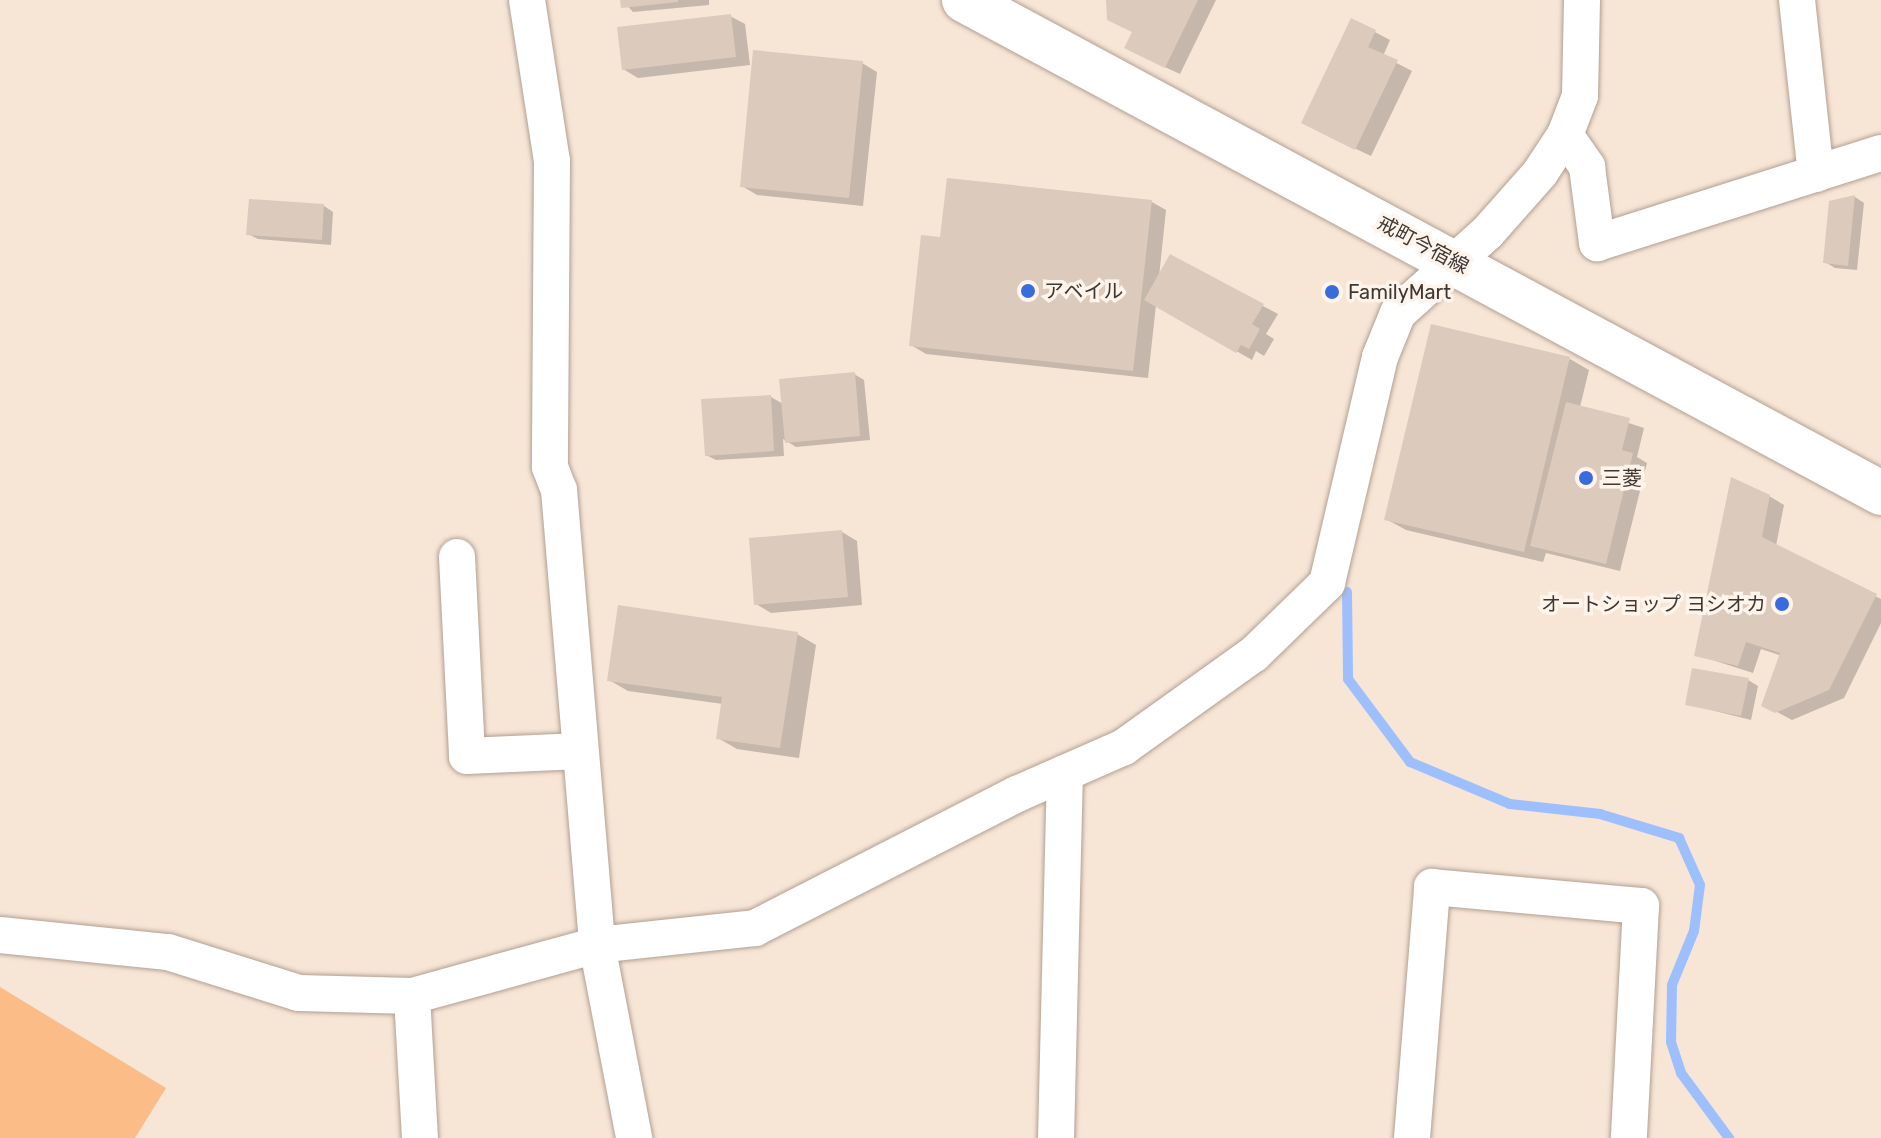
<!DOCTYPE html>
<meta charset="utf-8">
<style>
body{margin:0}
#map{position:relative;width:1881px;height:1138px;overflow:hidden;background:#f7e5d6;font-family:Rubik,"Noto Sans JP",sans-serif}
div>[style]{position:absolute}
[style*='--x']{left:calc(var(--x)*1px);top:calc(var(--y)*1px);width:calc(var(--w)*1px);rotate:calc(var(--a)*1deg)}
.green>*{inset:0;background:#fcbc87}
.shadow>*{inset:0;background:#0003}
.stream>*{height:10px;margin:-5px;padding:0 5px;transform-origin:5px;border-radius:5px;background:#9ebffe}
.building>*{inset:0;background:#dccabc}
.roads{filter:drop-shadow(0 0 2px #b1a093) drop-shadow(0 0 2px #b1a093)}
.street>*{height:36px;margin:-18px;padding:0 18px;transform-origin:18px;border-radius:18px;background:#fff}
.secondary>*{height:44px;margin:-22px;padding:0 22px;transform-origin:22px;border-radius:22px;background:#fff}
.dots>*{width:22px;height:22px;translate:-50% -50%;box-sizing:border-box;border:4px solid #fff4eb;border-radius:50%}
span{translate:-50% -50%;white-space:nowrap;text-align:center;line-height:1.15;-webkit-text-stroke:7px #fff4eb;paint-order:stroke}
.street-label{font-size:20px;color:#3f3832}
.poi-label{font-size:20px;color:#3f3832}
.left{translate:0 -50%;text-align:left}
.right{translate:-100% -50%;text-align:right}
</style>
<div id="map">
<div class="green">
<i style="clip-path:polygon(0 987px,166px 1088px,135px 1138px,0 1138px)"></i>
</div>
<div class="shadow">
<i style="clip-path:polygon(622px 0,709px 0,709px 5px,633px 12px)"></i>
<i style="clip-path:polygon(1108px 0,1216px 0,1180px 74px,1141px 56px,1134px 33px)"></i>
<i style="clip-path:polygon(730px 16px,745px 24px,750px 65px,638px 78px,623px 69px)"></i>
<i style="clip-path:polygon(1352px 20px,1390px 40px,1383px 56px,1412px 71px,1371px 156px,1318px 131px)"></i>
<i style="clip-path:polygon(862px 63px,877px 72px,863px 206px,757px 195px,742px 186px)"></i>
<i style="clip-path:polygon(1855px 197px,1864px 203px,1857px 270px,1835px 268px,1825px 262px,1831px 203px)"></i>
<i style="clip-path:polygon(1152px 202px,1166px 210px,1159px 277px,1170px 257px,1278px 314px,1266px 334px,1274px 339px,1264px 356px,1256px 351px,1252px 360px,1156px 305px,1148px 378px,926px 354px,911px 345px,942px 239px)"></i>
<i style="clip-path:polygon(324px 206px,333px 212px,331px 245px,258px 239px,248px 234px)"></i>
<i style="clip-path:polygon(1570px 359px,1589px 370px,1580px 407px,1644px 428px,1637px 457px,1647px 463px,1620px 571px,1546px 553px,1543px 562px,1406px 530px,1386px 519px)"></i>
<i style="clip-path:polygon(854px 374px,864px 380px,870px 440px,796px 447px,783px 439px,784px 456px,716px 460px,706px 455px,771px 397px,783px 404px)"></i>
<i style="clip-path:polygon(1769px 496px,1784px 505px,1776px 546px,1881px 599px,1881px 623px,1844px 698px,1792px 720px,1764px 705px,1782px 656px,1761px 649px,1753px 673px,1697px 655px)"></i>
<i style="clip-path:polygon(842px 532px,857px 541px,862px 605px,771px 613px,756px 604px)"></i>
<i style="clip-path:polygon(797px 634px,816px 645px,799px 758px,737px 749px,718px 738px,723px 704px,628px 691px,609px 680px)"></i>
<i style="clip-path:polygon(1748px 680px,1758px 686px,1751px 720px,1687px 704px)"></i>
</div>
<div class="stream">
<i style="--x:1347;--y:592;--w:87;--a:89.3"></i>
<i style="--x:1348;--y:679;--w:104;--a:53.2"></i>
<i style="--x:1410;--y:762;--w:108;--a:22.8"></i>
<i style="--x:1510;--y:804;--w:91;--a:6.3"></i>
<i style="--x:1600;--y:814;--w:83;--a:16.9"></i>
<i style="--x:1679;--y:838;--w:51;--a:65.9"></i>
<i style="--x:1700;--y:885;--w:46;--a:97.4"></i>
<i style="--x:1694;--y:931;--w:58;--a:112.2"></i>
<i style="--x:1672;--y:985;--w:57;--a:91"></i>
<i style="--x:1671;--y:1042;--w:33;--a:72"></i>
<i style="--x:1681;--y:1073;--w:81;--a:53.6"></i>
</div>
<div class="building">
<i style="clip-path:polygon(620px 0,678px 0,678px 2px,621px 8px)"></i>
<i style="clip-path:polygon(1106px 0,1198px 0,1165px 68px,1124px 48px,1132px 32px,1107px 20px)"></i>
<i style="clip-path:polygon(731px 14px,736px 57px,622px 70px,617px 27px)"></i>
<i style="clip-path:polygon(1351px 18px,1376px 30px,1368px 47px,1398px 60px,1355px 150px,1301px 123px)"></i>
<i style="clip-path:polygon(753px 50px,863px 61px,849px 198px,740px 187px)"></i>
<i style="clip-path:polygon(947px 178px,1152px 200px,1133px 371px,909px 346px,921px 235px,940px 237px)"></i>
<i style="clip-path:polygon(1855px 195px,1848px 266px,1823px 263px,1829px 201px)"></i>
<i style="clip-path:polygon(249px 199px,324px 204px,322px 240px,246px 235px)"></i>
<i style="clip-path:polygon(1170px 254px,1264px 304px,1252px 324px,1260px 329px,1249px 349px,1241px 345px,1236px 353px,1144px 300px)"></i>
<i style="clip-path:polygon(1431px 324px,1570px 357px,1524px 552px,1384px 520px)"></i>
<i style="clip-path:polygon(855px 372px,860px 436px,785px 443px,779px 379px)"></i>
<i style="clip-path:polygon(771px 395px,774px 451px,705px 456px,701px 399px)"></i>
<i style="clip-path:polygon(1566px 402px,1630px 418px,1622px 450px,1633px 453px,1606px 564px,1530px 546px)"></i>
<i style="clip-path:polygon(1731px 477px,1770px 495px,1762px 537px,1877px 594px,1829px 690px,1775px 713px,1761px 706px,1780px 653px,1746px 642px,1738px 666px,1694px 656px)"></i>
<i style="clip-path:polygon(842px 530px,848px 597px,754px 605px,749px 538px)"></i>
<i style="clip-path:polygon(618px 605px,798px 632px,780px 748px,716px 739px,722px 697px,607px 681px)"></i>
<i style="clip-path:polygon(1692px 668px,1749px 678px,1741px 716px,1685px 705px)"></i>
</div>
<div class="roads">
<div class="street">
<i style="--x:527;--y:0;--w:163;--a:81.2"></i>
<i style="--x:552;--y:161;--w:306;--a:90.4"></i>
<i style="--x:550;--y:467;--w:25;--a:69"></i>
<i style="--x:559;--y:490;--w:457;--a:85.2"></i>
<i style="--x:597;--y:945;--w:197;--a:79.1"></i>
<i style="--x:1797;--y:0;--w:175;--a:83.8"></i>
<i style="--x:1565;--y:135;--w:39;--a:55"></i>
<i style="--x:1587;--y:167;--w:77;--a:82.5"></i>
<i style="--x:1597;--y:243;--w:298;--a:-17.6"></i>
<i style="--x:457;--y:557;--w:199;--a:87.1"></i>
<i style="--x:467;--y:756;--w:113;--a:-2.5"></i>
<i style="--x:0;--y:935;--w:169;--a:5.8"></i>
<i style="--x:168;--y:952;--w:137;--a:17.4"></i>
<i style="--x:299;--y:993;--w:113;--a:1.5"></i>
<i style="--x:412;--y:996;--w:192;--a:-15.4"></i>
<i style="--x:597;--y:945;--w:159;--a:-6.1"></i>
<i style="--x:755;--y:928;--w:294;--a:-27.1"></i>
<i style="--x:1017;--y:794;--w:117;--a:-23.7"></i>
<i style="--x:1124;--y:747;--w:160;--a:-35.6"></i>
<i style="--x:1254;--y:654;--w:102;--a:-44.2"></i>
<i style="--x:1327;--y:583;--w:232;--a:-76.8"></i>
<i style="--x:1380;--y:357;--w:48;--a:-67.8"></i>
<i style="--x:1398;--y:313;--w:120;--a:-42"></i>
<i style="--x:1487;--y:233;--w:80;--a:-48.5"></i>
<i style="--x:1540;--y:173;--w:45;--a:-56.7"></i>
<i style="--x:1565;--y:135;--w:42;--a:-69"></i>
<i style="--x:1580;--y:96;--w:96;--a:-88.8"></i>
<i style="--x:412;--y:996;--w:142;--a:86.8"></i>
<i style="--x:1056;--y:1138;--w:365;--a:-88.6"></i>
<i style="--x:1412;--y:1138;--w:252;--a:-85.4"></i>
<i style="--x:1432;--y:887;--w:210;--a:5.2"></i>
<i style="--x:1641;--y:906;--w:232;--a:93"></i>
</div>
<div class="secondary">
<i style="--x:964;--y:0;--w:1041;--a:28.26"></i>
</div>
</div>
<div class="dots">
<i style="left:1028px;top:291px;background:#386cdc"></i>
<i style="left:1332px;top:292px;background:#386cdc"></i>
<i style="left:1586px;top:478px;background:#386cdc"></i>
<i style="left:1782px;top:604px;background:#386cdc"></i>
</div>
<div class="street-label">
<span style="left:1423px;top:245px;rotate:28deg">戒町今宿線</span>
</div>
<div class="poi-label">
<span class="left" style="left:1044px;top:291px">アベイル</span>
<span class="left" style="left:1348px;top:292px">FamilyMart</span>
<span class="left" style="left:1602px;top:478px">三菱</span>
<span class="right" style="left:1766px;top:604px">オートショップ ヨシオカ</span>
</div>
</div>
